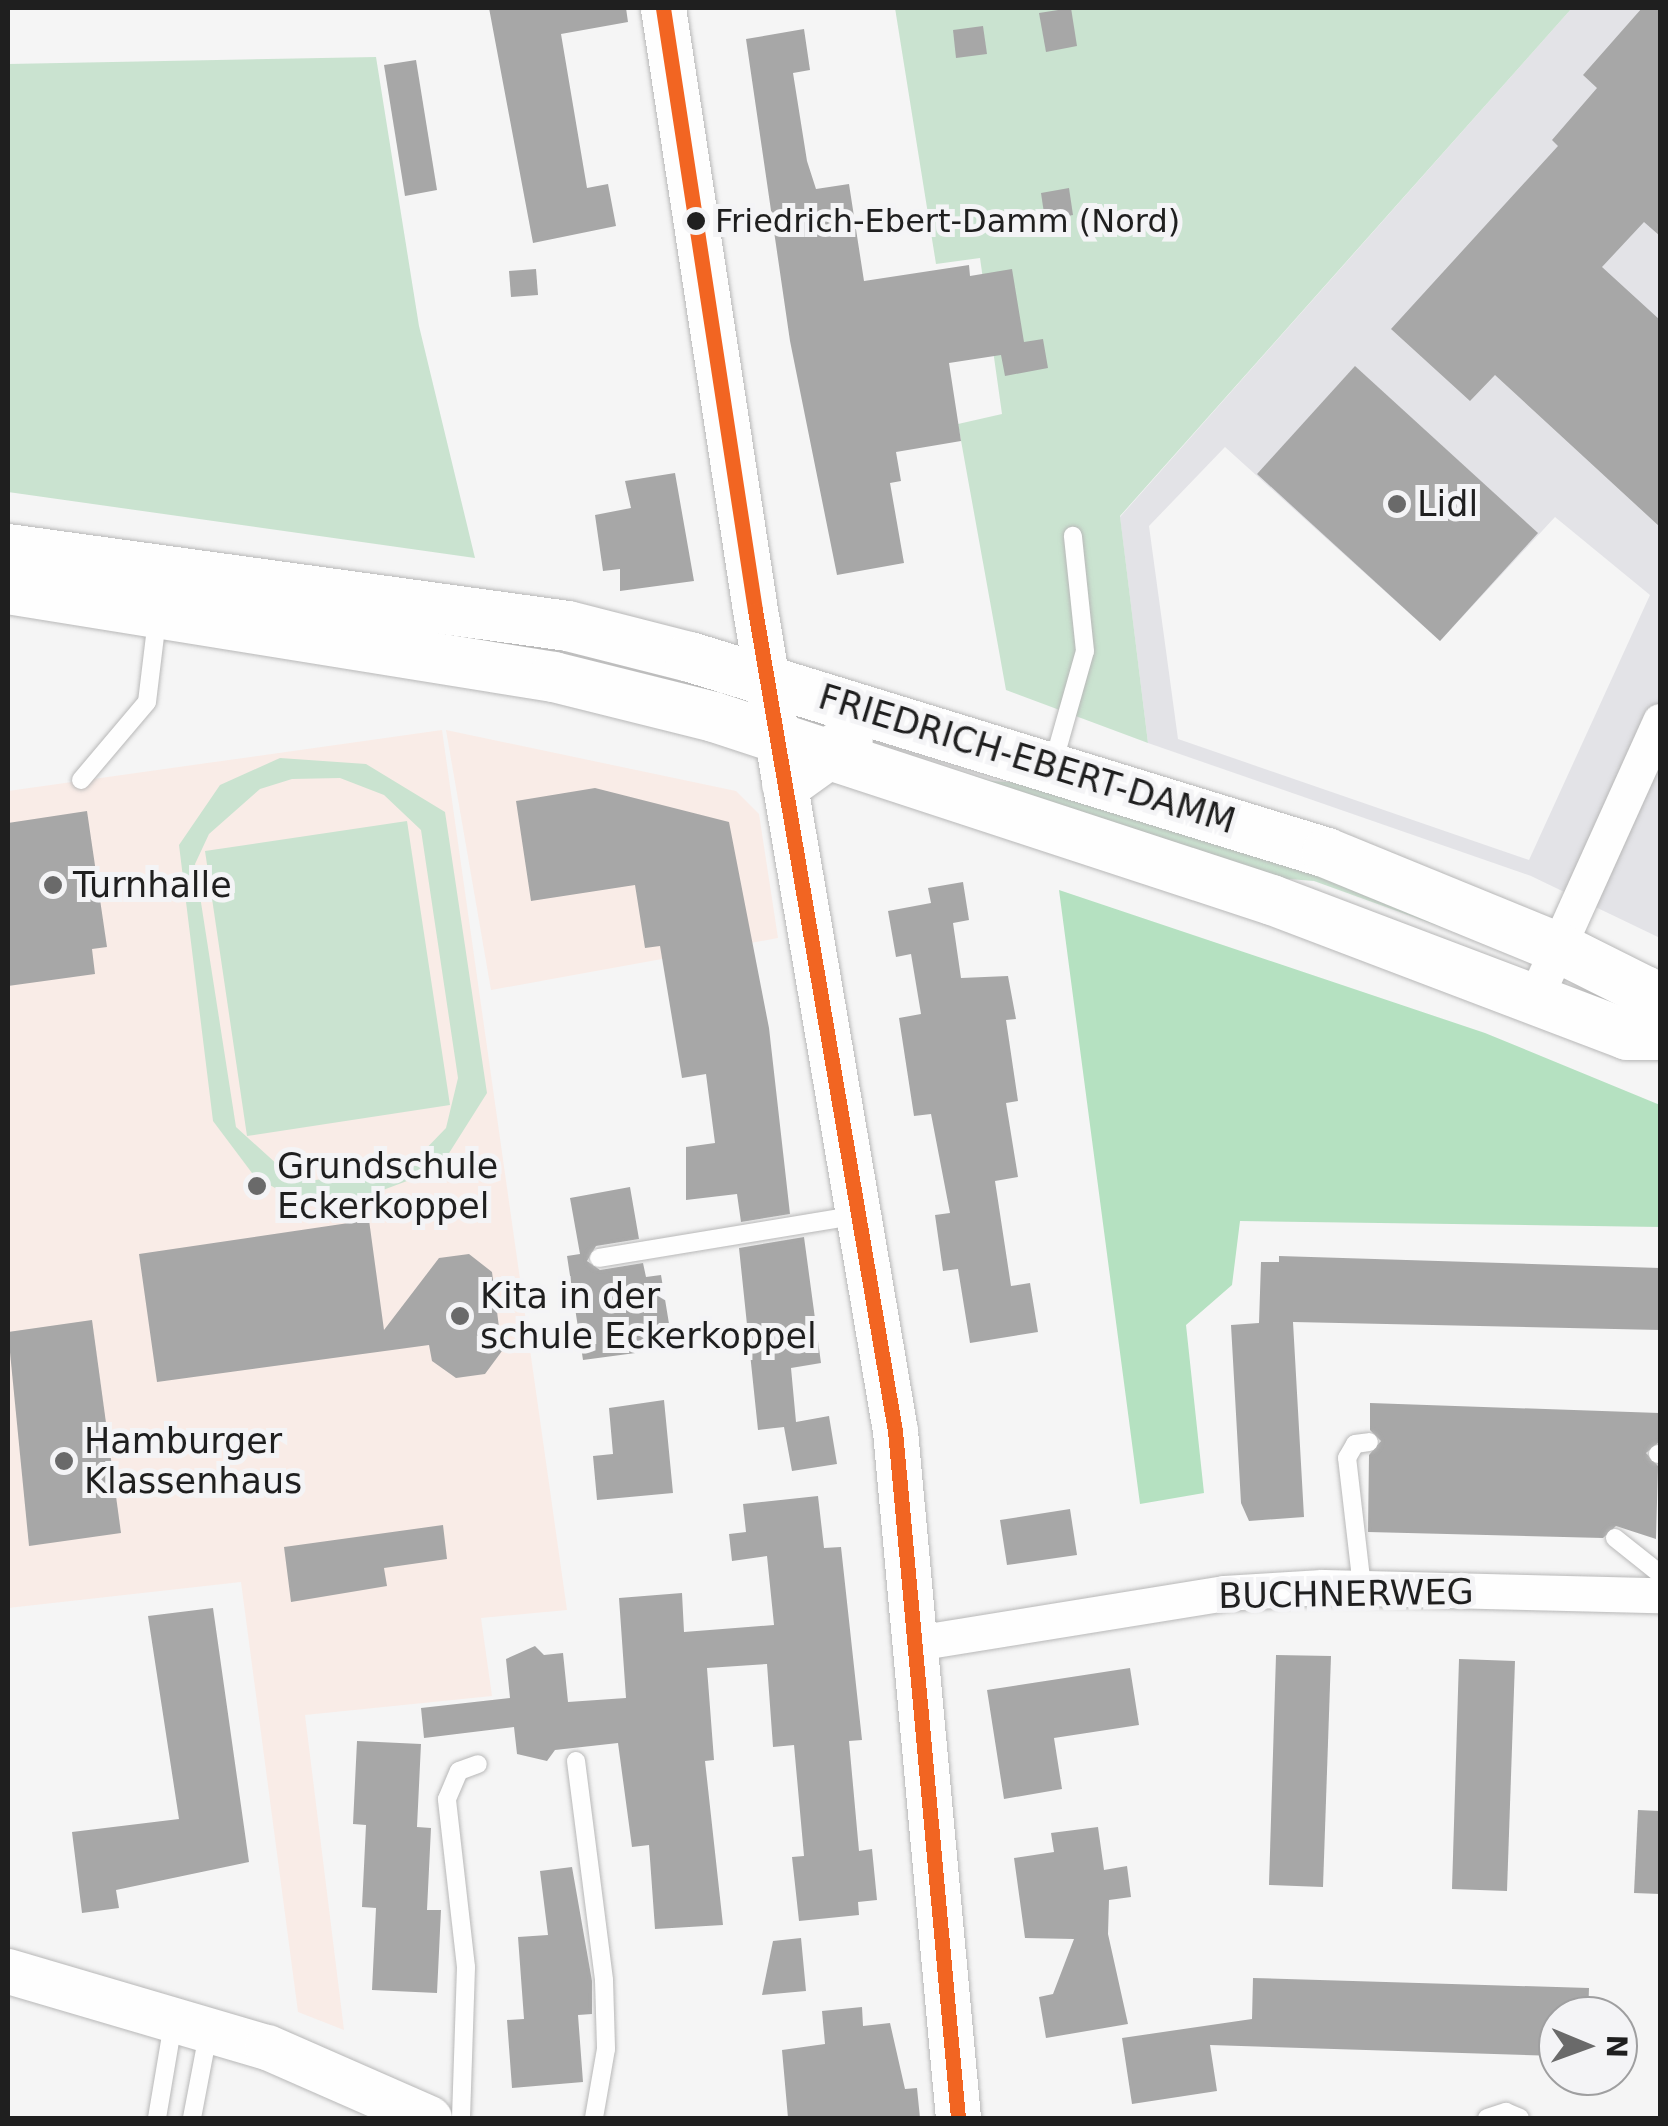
<!DOCTYPE html>
<style>
body{margin:0}
#map{position:relative;width:1668px;height:2126px;overflow:hidden;background:#f5f5f5;font-family:"DejaVu Sans",sans-serif}
div>[style]{position:absolute}
[style*='--x']{left:calc(var(--x)*1px);top:calc(var(--y)*1px);width:calc(var(--w)*1px);rotate:calc(var(--a)*1deg)}
.built>*{inset:0;background:#e3e3e7}
.education>*{inset:0;background:#f9ece7}
.green>*{inset:0;background:#cae3d0}
.forest>*{inset:0;background:#b5e1c1}
.building>*{inset:0;background:#a7a7a7}
.roads{filter:drop-shadow(0 0 2px #b8b8b8) drop-shadow(0 0 2px #b8b8b8)}
.service>*{height:18px;margin:-9px;padding:0 9px;transform-origin:9px;border-radius:9px;background:#fefefe}
.minor>*{height:35px;margin:-17.5px;padding:0 17.5px;transform-origin:17.5px;border-radius:17.5px;background:#fefefe}
.tertiary>*{height:45px;margin:-22.5px;padding:0 22.5px;transform-origin:22.5px;border-radius:22.5px;background:#fefefe}
.secondary>*{height:50px;margin:-25px;padding:0 25px;transform-origin:25px;border-radius:25px;background:#fefefe}
.bus-1>*{height:15px;margin:-7.5px;padding:0 7.5px;transform-origin:7.5px;border-radius:7.5px;background:#f26522}
.dots>*{width:28px;height:28px;translate:-50% -50%;box-sizing:border-box;border:5px solid #f4f4f6;border-radius:50%}
span{translate:-50% -50%;white-space:nowrap;text-align:center;line-height:1.15;-webkit-text-stroke:10px #f4f4f6;paint-order:stroke}
.bus-label{font-size:32px;color:#1f1f1f}
.left{translate:0 -50%;text-align:left}
.poi-label{font-size:35px;color:#1f1f1f}
.street-label{font-size:35px;color:#1f1f1f}
.frame{position:absolute;inset:0;border:10px solid #1f1f1f;pointer-events:none}
.north{position:absolute;left:1538px;top:1996px;width:100px;height:100px;box-sizing:border-box;background:#f4f4f6;border:2px solid #9f9fa0;border-radius:50%;rotate:91deg;font-size:28px;font-weight:700;line-height:40px;text-align:center;color:#1f1f1f}
.north::after{content:'';display:block;margin:auto;width:35px;height:45px;background:#6a6a6a;clip-path:polygon(50% 0,100% 100%,50% 72%,0 100%)}
</style>
<div id="map">
<div class="built">
<i style="clip-path:polygon(evenodd,1572px 8px,1660px 8px,1660px 938px,1531px 876px,1148px 743px,1120px 517px,1572px 8px,1225px 447px,1440px 641px,1555px 517px,1650px 595px,1529px 860px,1178px 739px,1149px 526px,1225px 447px)"></i>
</div>
<div class="education">
<i style="clip-path:polygon(442px 730px,567px 1610px,481px 1618px,492px 1696px,305px 1715px,344px 2030px,298px 2012px,241px 1582px,8px 1608px,8px 791px)"></i>
<i style="clip-path:polygon(446px 730px,736px 791px,759px 814px,778px 938px,491px 990px)"></i>
</div>
<div class="green">
<i style="clip-path:polygon(895px 8px,1572px 8px,1120px 516px,1148px 743px,1006px 690px,958px 424px,1002px 414px,980px 258px,936px 264px)"></i>
<i style="clip-path:polygon(376px 57px,419px 326px,475px 558px,8px 492px,8px 64px)"></i>
<i style="clip-path:polygon(909px 756px,991px 781px,1064px 786px,1274px 852px,1444px 928px,1314px 881px,1264px 877px)"></i>
<i style="clip-path:polygon(evenodd,280px 758px,366px 764px,445px 812px,487px 1093px,439px 1169px,359px 1199px,288px 1195px,255px 1177px,213px 1121px,179px 845px,220px 785px,280px 758px,340px 778px,384px 795px,421px 830px,458px 1078px,446px 1128px,418px 1157px,388px 1172px,315px 1180px,279px 1166px,236px 1127px,195px 864px,209px 834px,260px 789px,292px 779px,340px 778px)"></i>
<i style="clip-path:polygon(407px 821px,450px 1105px,247px 1136px,205px 851px)"></i>
</div>
<div class="forest">
<i style="clip-path:polygon(1059px 890px,1485px 1033px,1660px 1105px,1660px 1227px,1240px 1221px,1232px 1285px,1186px 1325px,1204px 1493px,1140px 1504px)"></i>
</div>
<div class="building">
<i style="clip-path:polygon(489px 8px,626px 8px,628px 22px,561px 34px,587px 188px,608px 184px,616px 226px,533px 243px)"></i>
<i style="clip-path:polygon(1071px 8px,1077px 46px,1046px 52px,1039px 13px)"></i>
<i style="clip-path:polygon(1642px 8px,1660px 8px,1660px 236px,1644px 222px,1602px 267px,1660px 320px,1660px 527px,1495px 375px,1470px 401px,1391px 329px,1558px 146px,1552px 140px,1597px 88px,1583px 75px)"></i>
<i style="clip-path:polygon(983px 26px,987px 54px,956px 58px,953px 30px)"></i>
<i style="clip-path:polygon(804px 29px,810px 70px,793px 73px,807px 161px,816px 189px,849px 184px,864px 281px,969px 265px,970px 276px,1012px 269px,1024px 342px,1043px 339px,1048px 368px,1005px 376px,1001px 355px,949px 363px,961px 441px,896px 452px,901px 481px,890px 483px,904px 563px,837px 575px,790px 341px,746px 39px)"></i>
<i style="clip-path:polygon(416px 60px,437px 190px,405px 196px,384px 65px)"></i>
<i style="clip-path:polygon(1069px 188px,1073px 215px,1045px 220px,1041px 193px)"></i>
<i style="clip-path:polygon(536px 269px,538px 295px,511px 297px,509px 271px)"></i>
<i style="clip-path:polygon(1355px 366px,1538px 533px,1440px 641px,1257px 474px)"></i>
<i style="clip-path:polygon(675px 473px,694px 581px,620px 591px,620px 569px,603px 571px,595px 515px,631px 508px,625px 481px)"></i>
<i style="clip-path:polygon(595px 788px,729px 822px,769px 1028px,790px 1214px,741px 1222px,737px 1194px,686px 1200px,686px 1147px,715px 1143px,706px 1074px,682px 1078px,660px 946px,645px 948px,635px 885px,531px 901px,516px 801px)"></i>
<i style="clip-path:polygon(87px 811px,107px 947px,92px 949px,95px 974px,8px 986px,8px 823px)"></i>
<i style="clip-path:polygon(963px 882px,969px 920px,953px 923px,961px 978px,1008px 976px,1016px 1019px,1006px 1020px,1018px 1101px,1006px 1103px,1018px 1177px,995px 1181px,1011px 1286px,1030px 1283px,1038px 1332px,970px 1343px,958px 1269px,943px 1271px,935px 1215px,950px 1213px,931px 1114px,914px 1116px,899px 1018px,921px 1014px,911px 954px,896px 957px,888px 911px,931px 903px,928px 888px)"></i>
<i style="clip-path:polygon(630px 1187px,639px 1239px,596px 1246px,587px 1261px,600px 1270px,643px 1263px,646px 1277px,661px 1275px,673px 1348px,583px 1360px,567px 1256px,580px 1254px,570px 1198px)"></i>
<i style="clip-path:polygon(369px 1220px,384px 1330px,439px 1258px,469px 1254px,492px 1272px,502px 1351px,485px 1374px,456px 1378px,432px 1361px,429px 1345px,157px 1382px,139px 1254px)"></i>
<i style="clip-path:polygon(804px 1237px,821px 1363px,791px 1368px,796px 1422px,829px 1416px,837px 1464px,792px 1471px,784px 1427px,758px 1430px,739px 1248px)"></i>
<i style="clip-path:polygon(1279px 1256px,1660px 1268px,1660px 1330px,1293px 1322px,1304px 1517px,1249px 1521px,1241px 1503px,1231px 1325px,1259px 1323px,1261px 1262px,1279px 1262px)"></i>
<i style="clip-path:polygon(92px 1320px,121px 1533px,29px 1546px,8px 1332px)"></i>
<i style="clip-path:polygon(664px 1400px,673px 1493px,597px 1500px,593px 1456px,613px 1454px,609px 1408px)"></i>
<i style="clip-path:polygon(1370px 1403px,1659px 1413px,1659px 1442px,1646px 1453px,1658px 1466px,1656px 1539px,1616px 1526px,1603px 1538px,1368px 1532px,1369px 1455px,1381px 1441px,1370px 1430px)"></i>
<i style="clip-path:polygon(818px 1496px,824px 1548px,841px 1547px,862px 1740px,849px 1741px,859px 1851px,872px 1849px,877px 1900px,858px 1902px,859px 1915px,799px 1921px,792px 1857px,804px 1856px,794px 1745px,773px 1747px,767px 1664px,707px 1668px,714px 1760px,705px 1761px,723px 1925px,655px 1929px,649px 1845px,632px 1847px,618px 1743px,555px 1750px,547px 1761px,517px 1754px,514px 1727px,424px 1738px,421px 1708px,510px 1698px,506px 1659px,535px 1646px,544px 1655px,563px 1653px,568px 1702px,626px 1698px,619px 1598px,682px 1593px,684px 1632px,774px 1625px,767px 1556px,732px 1561px,729px 1534px,746px 1532px,743px 1504px)"></i>
<i style="clip-path:polygon(1070px 1509px,1077px 1555px,1007px 1565px,1000px 1520px)"></i>
<i style="clip-path:polygon(443px 1525px,447px 1559px,384px 1568px,387px 1586px,291px 1602px,284px 1547px)"></i>
<i style="clip-path:polygon(213px 1608px,249px 1862px,116px 1890px,119px 1908px,82px 1913px,72px 1832px,179px 1819px,148px 1616px)"></i>
<i style="clip-path:polygon(1276px 1655px,1331px 1656px,1323px 1887px,1269px 1885px)"></i>
<i style="clip-path:polygon(1459px 1659px,1515px 1661px,1507px 1891px,1452px 1889px)"></i>
<i style="clip-path:polygon(1130px 1668px,1139px 1725px,1054px 1738px,1062px 1789px,1004px 1799px,987px 1690px)"></i>
<i style="clip-path:polygon(357px 1741px,421px 1744px,417px 1827px,431px 1828px,427px 1910px,441px 1910px,437px 1993px,372px 1990px,376px 1908px,362px 1907px,366px 1825px,353px 1824px)"></i>
<i style="clip-path:polygon(1638px 1810px,1660px 1811px,1660px 1894px,1634px 1893px)"></i>
<i style="clip-path:polygon(1098px 1827px,1104px 1870px,1127px 1866px,1131px 1897px,1109px 1900px,1108px 1934px,1128px 2024px,1046px 2038px,1039px 1997px,1053px 1994px,1074px 1939px,1025px 1938px,1014px 1858px,1054px 1852px,1051px 1833px)"></i>
<i style="clip-path:polygon(572px 1867px,592px 1981px,592px 2014px,578px 2015px,583px 2082px,512px 2088px,507px 2020px,524px 2019px,518px 1937px,548px 1935px,540px 1871px)"></i>
<i style="clip-path:polygon(801px 1938px,806px 1991px,762px 1995px,773px 1941px)"></i>
<i style="clip-path:polygon(1253px 1978px,1589px 1988px,1588px 2016px,1558px 2016px,1558px 2056px,1210px 2045px,1217px 2091px,1132px 2104px,1122px 2038px,1252px 2019px)"></i>
<i style="clip-path:polygon(862px 2007px,863px 2026px,890px 2023px,905px 2089px,917px 2088px,920px 2118px,788px 2118px,782px 2050px,825px 2044px,822px 2011px)"></i>
</div>
<div class="roads">
<div class="service">
<i style="--x:1053;--y:764;--w:117;--a:-74.2"></i>
<i style="--x:1085;--y:651;--w:116;--a:-96"></i>
<i style="--x:81;--y:780;--w:102;--a:-49.8"></i>
<i style="--x:147;--y:702;--w:84;--a:-83.1"></i>
<i style="--x:599;--y:1258;--w:265;--a:-9.4"></i>
<i style="--x:1658;--y:1454;--w:2;--a:0"></i>
<i style="--x:1615;--y:1538;--w:56;--a:38.5"></i>
<i style="--x:1362;--y:1587;--w:130;--a:-96.6"></i>
<i style="--x:1347;--y:1458;--w:16;--a:-60"></i>
<i style="--x:1355;--y:1444;--w:14;--a:-8"></i>
<i style="--x:576;--y:1761;--w:221;--a:82.7"></i>
<i style="--x:604;--y:1980;--w:69;--a:88.3"></i>
<i style="--x:606;--y:2049;--w:70;--a:99.9"></i>
<i style="--x:157;--y:2118;--w:101;--a:-80.4"></i>
<i style="--x:192;--y:2118;--w:91;--a:-79.2"></i>
<i style="--x:461;--y:2118;--w:151;--a:-88.1"></i>
<i style="--x:466;--y:1967;--w:169;--a:-96.5"></i>
<i style="--x:447;--y:1799;--w:30;--a:-67"></i>
<i style="--x:459;--y:1771;--w:20;--a:-20"></i>
<i style="--x:1487;--y:2118;--w:20;--a:-18"></i>
<i style="--x:1506;--y:2112;--w:15;--a:23"></i>
</div>
<div class="minor">
<i style="--x:1535;--y:998;--w:304;--a:-65.7"></i>
<i style="--x:916;--y:1643;--w:312;--a:-9.2"></i>
<i style="--x:1224;--y:1593;--w:98;--a:-3.5"></i>
<i style="--x:1322;--y:1587;--w:338;--a:1.4"></i>
</div>
<div class="tertiary">
<i style="--x:663;--y:8;--w:609;--a:81.31"></i>
<i style="--x:755;--y:610;--w:833;--a:80.32"></i>
<i style="--x:895;--y:1431;--w:690;--a:84.76"></i>
<i style="--x:8;--y:1971;--w:270;--a:16.4"></i>
<i style="--x:267;--y:2047;--w:177;--a:23.7"></i>
</div>
<div class="secondary">
<i style="--x:8;--y:549;--w:565;--a:7.83"></i>
<i style="--x:568;--y:626;--w:126;--a:14.3"></i>
<i style="--x:690;--y:657;--w:666;--a:17.1"></i>
<i style="--x:1327;--y:853;--w:251;--a:22.3"></i>
<i style="--x:1559;--y:948;--w:96;--a:26.6"></i>
<i style="--x:1645;--y:991;--w:22;--a:47"></i>
<i style="--x:8;--y:589;--w:553;--a:9.16"></i>
<i style="--x:554;--y:677;--w:165;--a:14"></i>
<i style="--x:714;--y:717;--w:587;--a:18.16"></i>
<i style="--x:1272;--y:900;--w:380;--a:20.8"></i>
<i style="--x:1627;--y:1035;--w:33;--a:0"></i>
<i style="--x:787;--y:784;--w:75;--a:-35.8"></i>
</div>
</div>
<div class="bus-1">
<i style="--x:663;--y:8;--w:609;--a:81.31"></i>
<i style="--x:755;--y:610;--w:833;--a:80.32"></i>
<i style="--x:895;--y:1431;--w:690;--a:84.76"></i>
</div>
<div class="dots">
<i style="left:696px;top:221px;background:#1f1f1f"></i>
<i style="left:1397px;top:504px;background:#6a6a6a"></i>
<i style="left:53px;top:885px;background:#6a6a6a"></i>
<i style="left:257px;top:1186px;background:#6a6a6a"></i>
<i style="left:460px;top:1316px;background:#6a6a6a"></i>
<i style="left:64px;top:1461px;background:#6a6a6a"></i>
</div>
<div class="bus-label">
<span class="left" style="left:715px;top:221px">Friedrich-Ebert-Damm (Nord)</span>
</div>
<div class="poi-label">
<span class="left" style="left:1417px;top:504px">Lidl</span>
<span class="left" style="left:73px;top:885px">Turnhalle</span>
<span class="left" style="left:277px;top:1186px">Grundschule<br>Eckerkoppel</span>
<span class="left" style="left:480px;top:1316px">Kita in der<br>schule Eckerkoppel</span>
<span class="left" style="left:84px;top:1461px">Hamburger<br>Klassenhaus</span>
</div>
<div class="street-label">
<span style="left:1027px;top:759px;rotate:17deg">FRIEDRICH-EBERT-DAMM</span>
<span style="left:1346px;top:1594px;rotate:-1deg">BUCHNERWEG</span>
</div>
<div class="frame"></div>
<div class="north">N</div>
</div>
